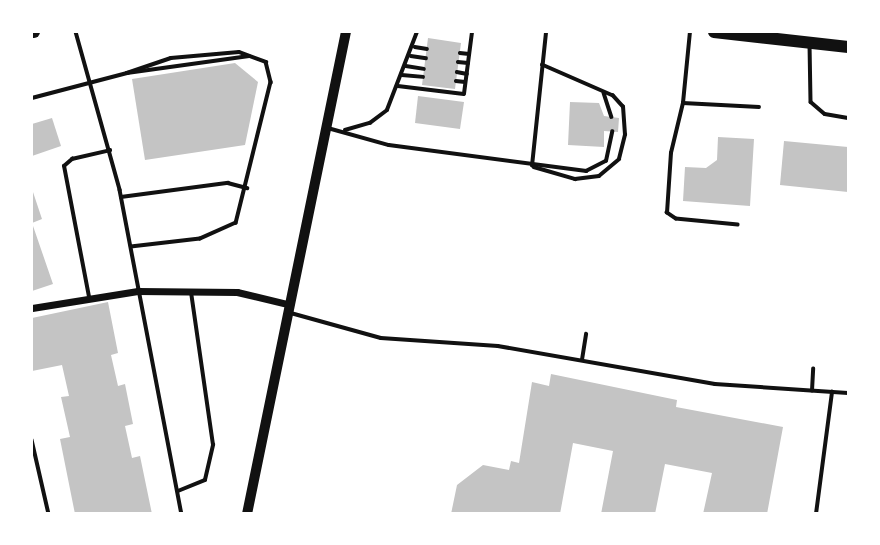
<!DOCTYPE html>
<style>
body{margin:0}
#map{position:relative;width:880px;height:545px;overflow:hidden;background:#fff;font-family:"PT Sans",sans-serif}
div>[style]{position:absolute}
[style*='--x']{left:calc(var(--x)*1px);top:calc(var(--y)*1px);width:calc(var(--w)*1px);rotate:calc(var(--a)*1deg)}
.building>*{inset:0;background:#c4c4c4}
.service>*{height:3.5px;margin:-1.75px;padding:0 1.75px;transform-origin:1.75px;border-radius:1.75px;background:#111}
.minor>*{height:7px;margin:-3.5px;padding:0 3.5px;transform-origin:3.5px;border-radius:3.5px;background:#111}
.secondary>*{height:10px;margin:-5px;padding:0 5px;transform-origin:5px;border-radius:5px;background:#111}
.primary>*{height:12px;margin:-6px;padding:0 6px;transform-origin:6px;border-radius:6px;background:#111}
span{translate:-50% -50%;white-space:nowrap;text-align:center;line-height:1.15;-webkit-text-stroke:7px #fff;paint-order:stroke}
.frame{position:absolute;inset:0;border:33px solid #fff;pointer-events:none}
</style>
<div id="map">
<div class="building">
<i style="clip-path:polygon(428px 38px,461px 43px,455px 89px,422px 85px)"></i>
<i style="clip-path:polygon(235px 63px,258px 82px,245px 145px,145px 160px,132px 79px)"></i>
<i style="clip-path:polygon(418px 96px,464px 102px,460px 129px,415px 123px)"></i>
<i style="clip-path:polygon(570px 102px,599px 103px,604px 116px,619px 118px,618px 132px,604px 131px,604px 147px,568px 145px)"></i>
<i style="clip-path:polygon(52px 118px,61px 146px,32px 156px,32px 124px)"></i>
<i style="clip-path:polygon(718px 137px,754px 139px,750px 206px,683px 201px,685px 167px,706px 168px,717px 160px)"></i>
<i style="clip-path:polygon(784px 141px,848px 147px,848px 192px,780px 185px)"></i>
<i style="clip-path:polygon(32px 189px,42px 219px,32px 223px,53px 284px,32px 291px)"></i>
<i style="clip-path:polygon(108px 302px,118px 353px,111px 355px,118px 386px,125px 384px,133px 424px,125px 426px,132px 458px,140px 456px,152px 514px,75px 514px,60px 439px,70px 437px,61px 397px,69px 396px,62px 365px,32px 371px,32px 318px)"></i>
<i style="clip-path:polygon(551px 374px,677px 400px,676px 407px,783px 427px,767px 514px,703px 514px,712px 473px,665px 464px,655px 514px,601px 514px,613px 451px,573px 443px,560px 514px,451px 514px,457px 485px,483px 465px,509px 470px,511px 461px,519px 463px,532px 382px,549px 386px)"></i>
</div>
<div class="service">
<i style="--x:76;--y:32;--w:164;--a:74.4"></i>
<i style="--x:120;--y:190;--w:330;--a:79.2"></i>
<i style="--x:810;--y:44;--w:58;--a:89"></i>
<i style="--x:811;--y:102;--w:18;--a:41"></i>
<i style="--x:825;--y:114;--w:23;--a:10"></i>
<i style="--x:415;--y:47;--w:12;--a:9"></i>
<i style="--x:460;--y:53;--w:9;--a:6"></i>
<i style="--x:411;--y:56;--w:15;--a:8"></i>
<i style="--x:458;--y:62;--w:10;--a:6"></i>
<i style="--x:406;--y:66;--w:18;--a:9"></i>
<i style="--x:457;--y:72;--w:10;--a:11"></i>
<i style="--x:127;--y:73;--w:46;--a:-18.8"></i>
<i style="--x:171;--y:58;--w:68;--a:-5"></i>
<i style="--x:239;--y:52;--w:29;--a:20"></i>
<i style="--x:266;--y:62;--w:21;--a:76"></i>
<i style="--x:271;--y:82;--w:145;--a:103.9"></i>
<i style="--x:236;--y:223;--w:39;--a:156"></i>
<i style="--x:200;--y:239;--w:69;--a:173.4"></i>
<i style="--x:402;--y:75;--w:21;--a:5"></i>
<i style="--x:456;--y:81;--w:9;--a:6"></i>
<i style="--x:398;--y:86;--w:66;--a:6.9"></i>
<i style="--x:464;--y:94;--w:63;--a:-82.6"></i>
<i style="--x:604;--y:93;--w:25;--a:72"></i>
<i style="--x:32;--y:98;--w:98;--a:-14.7"></i>
<i style="--x:127;--y:73;--w:123;--a:-7.9"></i>
<i style="--x:683;--y:103;--w:71;--a:-84.4"></i>
<i style="--x:328;--y:128;--w:63;--a:15.6"></i>
<i style="--x:389;--y:145;--w:199;--a:7.5"></i>
<i style="--x:586;--y:171;--w:22;--a:-27"></i>
<i style="--x:606;--y:161;--w:30;--a:-78"></i>
<i style="--x:345;--y:130;--w:26;--a:-16"></i>
<i style="--x:370;--y:123;--w:21;--a:-37"></i>
<i style="--x:387;--y:110;--w:84;--a:-69"></i>
<i style="--x:532;--y:166;--w:135;--a:-84"></i>
<i style="--x:534;--y:167;--w:43;--a:16.3"></i>
<i style="--x:575;--y:179;--w:24;--a:-7"></i>
<i style="--x:599;--y:176;--w:26;--a:-40"></i>
<i style="--x:619;--y:159;--w:25;--a:-76"></i>
<i style="--x:625;--y:135;--w:28;--a:-94"></i>
<i style="--x:623;--y:107;--w:15;--a:-132"></i>
<i style="--x:613;--y:96;--w:77;--a:-156.4"></i>
<i style="--x:121;--y:197;--w:108;--a:-7.5"></i>
<i style="--x:228;--y:183;--w:20;--a:15"></i>
<i style="--x:738;--y:225;--w:62;--a:-174.5"></i>
<i style="--x:676;--y:219;--w:11;--a:-146"></i>
<i style="--x:667;--y:213;--w:60;--a:-86.2"></i>
<i style="--x:671;--y:153;--w:51;--a:-76.5"></i>
<i style="--x:683;--y:103;--w:76;--a:3"></i>
<i style="--x:89;--y:297;--w:133;--a:-100.8"></i>
<i style="--x:64;--y:166;--w:11;--a:-41"></i>
<i style="--x:72;--y:159;--w:39;--a:-13"></i>
<i style="--x:291;--y:313;--w:93;--a:15.5"></i>
<i style="--x:381;--y:338;--w:117;--a:3.9"></i>
<i style="--x:498;--y:346;--w:220;--a:9.9"></i>
<i style="--x:715;--y:384;--w:133;--a:3.9"></i>
<i style="--x:582;--y:360;--w:26;--a:-81"></i>
<i style="--x:812;--y:391;--w:22;--a:-87"></i>
<i style="--x:32;--y:440;--w:76;--a:77.1"></i>
<i style="--x:178;--y:491;--w:29;--a:-22"></i>
<i style="--x:205;--y:480;--w:36;--a:-77"></i>
<i style="--x:213;--y:445;--w:154;--a:-98.2"></i>
<i style="--x:816;--y:514;--w:123;--a:-82.5"></i>
</div>
<div class="minor">
<i style="--x:32;--y:308;--w:107;--a:-9.1"></i>
<i style="--x:138;--y:291;--w:99;--a:0.6"></i>
<i style="--x:237;--y:292;--w:51;--a:13.5"></i>
</div>
<div class="secondary">
<i style="--x:247;--y:514;--w:492;--a:-78.4"></i>
</div>
<div class="primary">
<i style="--x:32;--y:32;--w:2;--a:0"></i>
<i style="--x:714;--y:32;--w:135;--a:6.4"></i>
</div>
<div class="frame"></div>
</div>
